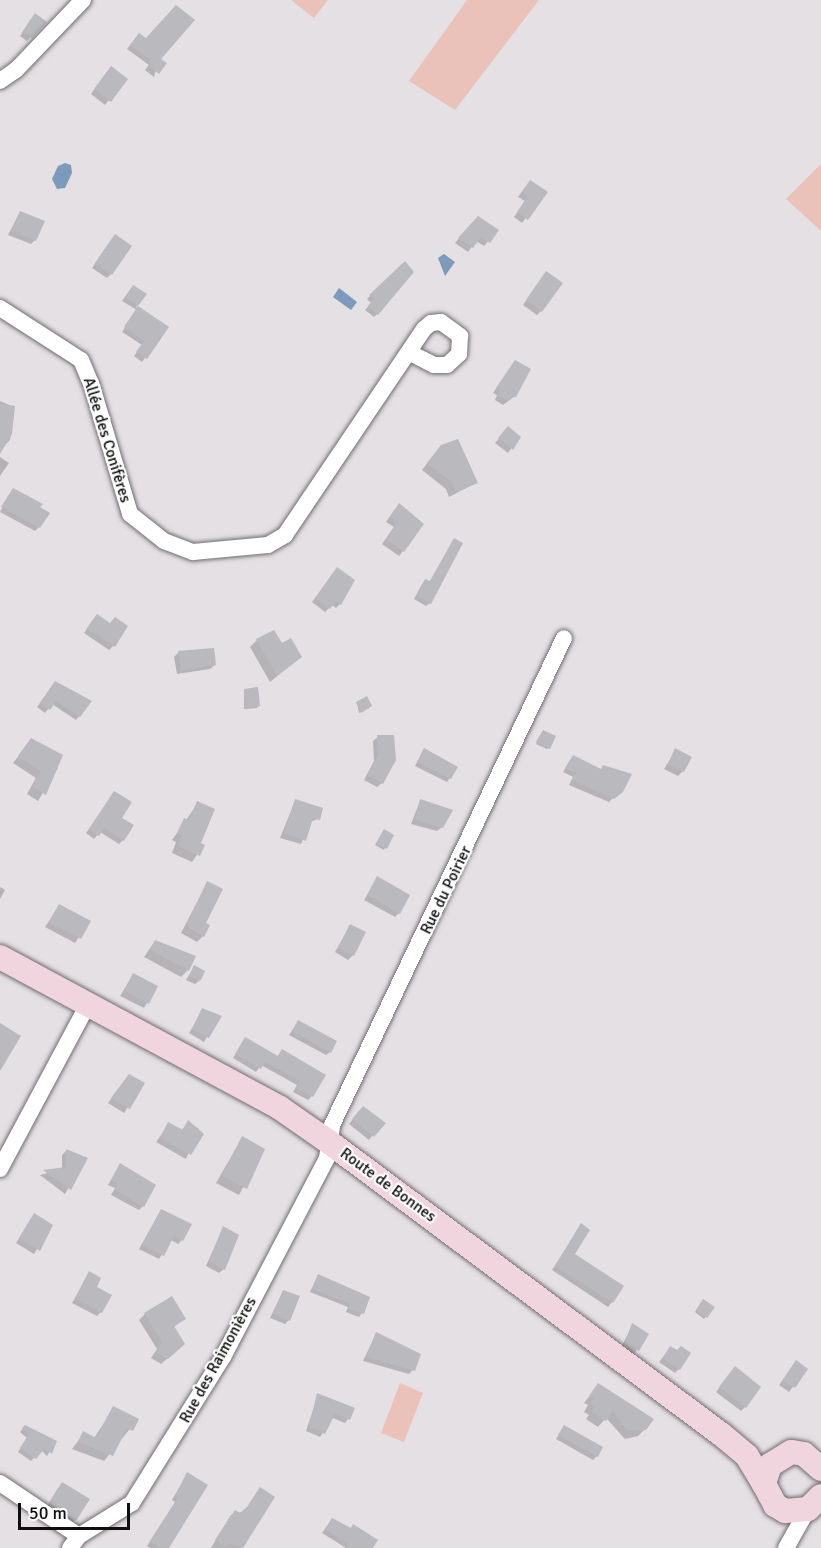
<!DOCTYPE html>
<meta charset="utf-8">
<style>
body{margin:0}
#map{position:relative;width:821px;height:1548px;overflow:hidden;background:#e4e0e4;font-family:Signika,sans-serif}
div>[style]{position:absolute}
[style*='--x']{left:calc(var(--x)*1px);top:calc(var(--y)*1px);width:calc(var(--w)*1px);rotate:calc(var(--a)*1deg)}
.green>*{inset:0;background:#eac2ba}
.water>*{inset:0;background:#7d9abc}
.shadow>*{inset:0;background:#0003}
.building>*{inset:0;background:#b9b9be}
.roads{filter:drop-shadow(0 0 2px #706c70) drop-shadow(0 0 2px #706c70)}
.street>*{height:16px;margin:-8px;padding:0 8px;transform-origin:8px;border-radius:8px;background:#fff}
.secondary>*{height:24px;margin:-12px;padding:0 12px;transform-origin:12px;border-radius:12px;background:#f0d4de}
span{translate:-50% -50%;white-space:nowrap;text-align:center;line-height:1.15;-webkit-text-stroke:4.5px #fff;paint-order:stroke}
.street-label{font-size:16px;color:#100f10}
.scale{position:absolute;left:18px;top:1503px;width:112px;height:27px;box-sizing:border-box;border:3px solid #100f10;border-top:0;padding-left:8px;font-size:18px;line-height:21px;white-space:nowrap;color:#100f10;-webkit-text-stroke:4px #fff;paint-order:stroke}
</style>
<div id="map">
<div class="green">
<i style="clip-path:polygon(291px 0,328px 0,314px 18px)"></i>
<i style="clip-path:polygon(467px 0,539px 0,455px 110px,409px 81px)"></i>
<i style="clip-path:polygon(821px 164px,821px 231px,786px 199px)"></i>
<i style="clip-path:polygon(400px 1383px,423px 1393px,404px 1442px,381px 1433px)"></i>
</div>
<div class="water">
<i style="clip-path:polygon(65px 163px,71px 165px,72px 173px,65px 188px,57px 189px,52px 179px,58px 166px)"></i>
<i style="clip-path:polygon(444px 254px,455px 262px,445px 276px,438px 258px)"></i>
<i style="clip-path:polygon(339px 288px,357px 302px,351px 310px,333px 297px)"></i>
</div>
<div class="shadow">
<i style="clip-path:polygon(31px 19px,45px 22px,27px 41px,20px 36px)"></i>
<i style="clip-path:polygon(135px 39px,159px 59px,154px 77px,145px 70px,149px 65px,127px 49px)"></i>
<i style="clip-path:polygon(107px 72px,126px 79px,105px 105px,91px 94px)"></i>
<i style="clip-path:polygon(526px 186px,545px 192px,522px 223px,514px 217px,525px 201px,518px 197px)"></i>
<i style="clip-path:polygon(20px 212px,35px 240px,31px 244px,8px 235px)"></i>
<i style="clip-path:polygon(473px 222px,497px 231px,484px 246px,476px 241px,468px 252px,455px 243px)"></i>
<i style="clip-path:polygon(111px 240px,111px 274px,107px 278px,92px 268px)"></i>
<i style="clip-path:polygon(399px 267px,377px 314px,374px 317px,365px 310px,371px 303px,367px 299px)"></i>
<i style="clip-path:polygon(543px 277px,541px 311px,537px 315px,523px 305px)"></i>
<i style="clip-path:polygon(130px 290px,145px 294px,136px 307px,167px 327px,142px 362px,134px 356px,142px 345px,122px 332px,137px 310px,122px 301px)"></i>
<i style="clip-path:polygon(515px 362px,515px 396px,503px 405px,495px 400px,497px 395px,493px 393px)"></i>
<i style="clip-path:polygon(0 401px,14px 407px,10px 440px,6px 444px,0 439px)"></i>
<i style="clip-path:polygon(504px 433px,519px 437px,508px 453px,495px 443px)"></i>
<i style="clip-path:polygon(435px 453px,476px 483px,449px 497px,446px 489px,422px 470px)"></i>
<i style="clip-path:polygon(0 457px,9px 463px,0 476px)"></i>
<i style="clip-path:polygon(13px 490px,38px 508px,39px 527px,35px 531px,0 512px)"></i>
<i style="clip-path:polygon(395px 509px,403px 551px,399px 556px,382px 544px,394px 527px,386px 522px)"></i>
<i style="clip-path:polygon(454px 540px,430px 603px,426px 606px,414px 599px,422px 584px,429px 583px)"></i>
<i style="clip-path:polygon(334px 573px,340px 604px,336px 608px,332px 605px,325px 612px,312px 602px)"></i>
<i style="clip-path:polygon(93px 620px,113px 646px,109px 650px,84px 633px)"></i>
<i style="clip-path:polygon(257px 640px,281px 645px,293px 663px,270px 682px,250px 647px)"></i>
<i style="clip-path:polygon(178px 653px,215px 665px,210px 669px,177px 674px,174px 657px)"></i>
<i style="clip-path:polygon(52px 686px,79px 716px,76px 720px,52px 704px,45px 713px,37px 707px)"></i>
<i style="clip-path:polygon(244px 690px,258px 706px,257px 708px,244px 709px)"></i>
<i style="clip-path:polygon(357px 703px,369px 708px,359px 713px)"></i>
<i style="clip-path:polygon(541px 734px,549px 748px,547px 749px,536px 744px)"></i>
<i style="clip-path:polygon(378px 737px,382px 783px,377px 787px,364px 780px,374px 761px,373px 741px)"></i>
<i style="clip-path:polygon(32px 739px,58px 768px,38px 801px,27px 794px,36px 778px,13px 763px)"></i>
<i style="clip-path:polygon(676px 750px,683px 771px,678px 776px,664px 769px)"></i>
<i style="clip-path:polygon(422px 753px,450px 778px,447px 782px,415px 766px)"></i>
<i style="clip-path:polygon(573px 757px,600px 770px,604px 766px,613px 798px,609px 802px,569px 785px,573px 777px,563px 772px)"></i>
<i style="clip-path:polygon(111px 797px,120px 818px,123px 840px,119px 844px,100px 832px,94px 839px,86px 833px)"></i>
<i style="clip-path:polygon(295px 801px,318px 819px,310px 822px,301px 844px,280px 838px)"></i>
<i style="clip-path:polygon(420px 801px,442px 827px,437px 831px,411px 824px)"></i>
<i style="clip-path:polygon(198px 803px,199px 844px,203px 846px,192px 862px,172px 853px,176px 842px,172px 840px)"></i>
<i style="clip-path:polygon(383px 832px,385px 848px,384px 850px,375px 845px)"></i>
<i style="clip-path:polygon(378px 878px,399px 913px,395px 917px,364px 900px)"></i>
<i style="clip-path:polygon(207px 883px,203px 936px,197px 942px,181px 933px)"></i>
<i style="clip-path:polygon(0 887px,5px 890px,0 899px)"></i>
<i style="clip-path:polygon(59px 906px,89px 921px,75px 943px,45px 927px)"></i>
<i style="clip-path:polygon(350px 926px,353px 955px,348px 960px,335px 952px)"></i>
<i style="clip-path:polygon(155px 941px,188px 970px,181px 977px,144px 957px)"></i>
<i style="clip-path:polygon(194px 967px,200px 980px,195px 984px,186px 980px)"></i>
<i style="clip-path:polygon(133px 975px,156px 987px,144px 1008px,120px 996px)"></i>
<i style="clip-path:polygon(203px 1010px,219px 1017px,204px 1042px,189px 1033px)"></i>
<i style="clip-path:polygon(298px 1022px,330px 1052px,326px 1055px,289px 1035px)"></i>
<i style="clip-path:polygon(245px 1039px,277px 1057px,282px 1051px,324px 1076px,311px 1097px,308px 1100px,293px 1092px,297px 1085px,261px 1065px,256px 1072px,233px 1058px)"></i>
<i style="clip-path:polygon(125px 1080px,143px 1084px,124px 1113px,108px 1103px)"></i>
<i style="clip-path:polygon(359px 1112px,373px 1135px,369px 1140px,349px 1124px)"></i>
<i style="clip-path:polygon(188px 1122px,199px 1129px,186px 1159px,156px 1142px,169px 1124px,181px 1131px)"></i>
<i style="clip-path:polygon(242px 1138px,263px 1149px,239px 1195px,216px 1183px)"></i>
<i style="clip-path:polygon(66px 1151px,86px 1159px,65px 1194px,40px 1175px,62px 1169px,62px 1155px)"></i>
<i style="clip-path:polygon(120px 1165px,143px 1206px,139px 1210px,111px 1195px,115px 1188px,108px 1185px)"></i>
<i style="clip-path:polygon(161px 1210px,182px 1240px,178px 1244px,171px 1240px,159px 1259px,139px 1249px)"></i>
<i style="clip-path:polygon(34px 1215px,51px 1225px,34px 1254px,16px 1243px)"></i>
<i style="clip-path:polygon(581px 1225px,573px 1255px,612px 1302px,608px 1307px,552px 1270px)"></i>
<i style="clip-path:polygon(223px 1228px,224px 1269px,219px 1273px,206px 1266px)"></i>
<i style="clip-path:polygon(90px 1273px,101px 1312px,97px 1316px,72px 1303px)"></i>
<i style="clip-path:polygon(318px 1275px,362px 1313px,359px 1317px,346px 1312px,348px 1307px,310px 1292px)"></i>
<i style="clip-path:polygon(283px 1291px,289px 1320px,285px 1324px,270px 1318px)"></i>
<i style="clip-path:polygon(702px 1302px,713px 1308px,704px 1319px,695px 1312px)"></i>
<i style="clip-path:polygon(145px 1314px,184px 1319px,174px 1327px,177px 1350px,161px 1364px,151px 1358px,157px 1349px,139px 1320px)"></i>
<i style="clip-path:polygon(633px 1325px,647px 1335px,633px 1355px,621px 1347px)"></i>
<i style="clip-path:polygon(376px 1334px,413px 1370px,409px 1374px,363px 1361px)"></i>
<i style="clip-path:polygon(670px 1348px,679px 1369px,675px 1373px,659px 1362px)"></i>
<i style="clip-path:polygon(792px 1367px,806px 1369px,789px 1392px,779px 1385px)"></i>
<i style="clip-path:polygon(731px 1373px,745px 1407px,741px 1411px,716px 1392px)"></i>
<i style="clip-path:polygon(598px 1385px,645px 1429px,638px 1436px,625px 1439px,606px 1418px,598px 1427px,586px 1419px,589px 1415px,584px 1412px,588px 1405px,584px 1403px)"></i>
<i style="clip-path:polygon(318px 1395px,348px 1419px,345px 1423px,333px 1418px,320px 1437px,306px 1431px)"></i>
<i style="clip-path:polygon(114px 1408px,137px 1420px,104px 1461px,72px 1449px,84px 1433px,94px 1438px)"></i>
<i style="clip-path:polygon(25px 1426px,55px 1442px,47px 1456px,41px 1450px,31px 1461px,18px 1452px,27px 1438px,20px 1432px)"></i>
<i style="clip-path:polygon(564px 1427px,597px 1456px,593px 1460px,556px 1439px)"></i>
<i style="clip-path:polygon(187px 1474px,167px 1548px,150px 1548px,147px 1546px,175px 1502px,172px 1500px)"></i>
<i style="clip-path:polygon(58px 1488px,88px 1499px,71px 1525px,46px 1508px)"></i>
<i style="clip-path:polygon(260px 1489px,273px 1498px,241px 1548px,211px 1548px,231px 1515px,245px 1511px)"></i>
<i style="clip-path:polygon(332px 1519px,371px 1548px,346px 1548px,322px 1533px)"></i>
</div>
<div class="building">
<i style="clip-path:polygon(176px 5px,195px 20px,161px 59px,167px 63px,159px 74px,148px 65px,151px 60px,130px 45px,139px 33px,146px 38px)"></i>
<i style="clip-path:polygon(35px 13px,47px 22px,32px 38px,23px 31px)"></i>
<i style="clip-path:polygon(111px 66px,128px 79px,111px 102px,94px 89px)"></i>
<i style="clip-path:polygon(530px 180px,548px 192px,528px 220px,517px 212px,528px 196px,522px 192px)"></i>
<i style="clip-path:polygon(20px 211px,45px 221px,36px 241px,11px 231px)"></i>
<i style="clip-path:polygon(478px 216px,499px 230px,490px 243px,481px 237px,473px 248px,458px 238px)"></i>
<i style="clip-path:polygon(115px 234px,132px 246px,112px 275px,95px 263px)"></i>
<i style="clip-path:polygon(405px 261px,414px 272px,378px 315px,368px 306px,374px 299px,369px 295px)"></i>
<i style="clip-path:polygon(546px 271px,563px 283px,542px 312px,526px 300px)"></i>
<i style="clip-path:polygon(133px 285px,147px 294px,138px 306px,169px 327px,147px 359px,136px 352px,144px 341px,124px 327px,138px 306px,125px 297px)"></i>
<i style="clip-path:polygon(515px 360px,531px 369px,516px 397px,511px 396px,508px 401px,498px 396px,500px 391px,496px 388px)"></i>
<i style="clip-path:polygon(0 404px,15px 406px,12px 434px,0 454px)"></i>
<i style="clip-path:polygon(508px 426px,521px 437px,513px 450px,498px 438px)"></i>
<i style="clip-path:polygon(458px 439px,478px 483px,456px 492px,452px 482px,427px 463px,441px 445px)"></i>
<i style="clip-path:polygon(13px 488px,43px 504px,40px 507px,50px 513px,40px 528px,1px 507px)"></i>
<i style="clip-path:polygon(399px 503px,424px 524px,404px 552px,386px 539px,397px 522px,390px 517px)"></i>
<i style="clip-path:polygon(454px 538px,463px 543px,431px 604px,416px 596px,425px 579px,430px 581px)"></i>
<i style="clip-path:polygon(337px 567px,355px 580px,341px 605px,336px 601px,330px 609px,315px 598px)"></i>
<i style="clip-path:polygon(97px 614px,110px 623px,115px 617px,128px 626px,115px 647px,87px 628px)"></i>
<i style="clip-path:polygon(274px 630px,282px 643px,291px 638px,302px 657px,277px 676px,256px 639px)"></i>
<i style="clip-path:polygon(214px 648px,216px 665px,181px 671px,178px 651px)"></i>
<i style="clip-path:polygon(55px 681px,92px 701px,80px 717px,56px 701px,50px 710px,40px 703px)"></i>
<i style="clip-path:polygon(258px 687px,260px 706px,246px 708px,244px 689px)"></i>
<i style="clip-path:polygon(367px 696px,372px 706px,361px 713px,356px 702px)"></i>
<i style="clip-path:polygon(543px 730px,556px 736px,550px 749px,536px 742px)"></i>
<i style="clip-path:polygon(377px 735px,394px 735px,396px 760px,383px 784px,367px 775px,378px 756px)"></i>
<i style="clip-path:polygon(31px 738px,63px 755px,46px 795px,33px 787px,41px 771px,18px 756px)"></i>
<i style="clip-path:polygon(424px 748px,458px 767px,451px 779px,417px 762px)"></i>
<i style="clip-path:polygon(675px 748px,692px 757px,684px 772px,668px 764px)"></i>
<i style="clip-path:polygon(573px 755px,601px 769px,603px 765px,632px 774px,623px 792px,614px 799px,572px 780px,576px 773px,565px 768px)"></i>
<i style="clip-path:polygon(114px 791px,132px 802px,122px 818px,134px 825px,124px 841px,104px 828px,99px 836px,89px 829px)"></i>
<i style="clip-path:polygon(295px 799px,323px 808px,320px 820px,313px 818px,306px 841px,284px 833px)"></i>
<i style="clip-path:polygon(420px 799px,453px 810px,443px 828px,415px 820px)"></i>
<i style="clip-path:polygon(197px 801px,215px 809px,201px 843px,205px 845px,200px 856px,178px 846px,182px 835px,177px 833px,184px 818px,189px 820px)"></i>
<i style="clip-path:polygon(384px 829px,394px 835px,387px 849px,376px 843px)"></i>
<i style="clip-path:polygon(377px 876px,410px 895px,400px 914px,367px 895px)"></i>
<i style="clip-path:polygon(207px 881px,223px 889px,206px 923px,210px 925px,204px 937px,186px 926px)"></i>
<i style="clip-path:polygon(59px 904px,91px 921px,81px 939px,49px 922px)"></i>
<i style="clip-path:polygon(350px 924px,366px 932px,354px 956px,338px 948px)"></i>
<i style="clip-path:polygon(155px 940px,196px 956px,189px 971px,150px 950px)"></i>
<i style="clip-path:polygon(194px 965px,205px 971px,201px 980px,189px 976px)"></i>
<i style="clip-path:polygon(133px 973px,158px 986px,149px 1004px,124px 991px)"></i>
<i style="clip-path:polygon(202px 1008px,222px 1016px,209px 1038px,192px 1029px)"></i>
<i style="clip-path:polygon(298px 1020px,337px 1041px,331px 1053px,292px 1031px)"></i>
<i style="clip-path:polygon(0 1023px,21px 1036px,0 1071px)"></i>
<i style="clip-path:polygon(245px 1037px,278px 1056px,282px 1049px,326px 1075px,313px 1097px,296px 1088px,300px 1081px,265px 1062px,261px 1069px,235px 1054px)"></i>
<i style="clip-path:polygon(129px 1074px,145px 1083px,130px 1109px,111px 1098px)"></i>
<i style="clip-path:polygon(363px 1106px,386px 1123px,374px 1137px,352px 1119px)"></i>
<i style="clip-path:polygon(188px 1120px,204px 1134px,191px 1155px,160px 1138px,168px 1122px,183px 1130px)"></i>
<i style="clip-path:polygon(242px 1136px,265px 1149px,247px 1189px,222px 1176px)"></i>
<i style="clip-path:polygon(66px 1149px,88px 1158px,71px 1190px,43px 1170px,66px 1167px)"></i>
<i style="clip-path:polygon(120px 1163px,156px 1185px,144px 1207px,115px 1190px,118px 1184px,111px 1180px)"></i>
<i style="clip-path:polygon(161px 1209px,192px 1224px,183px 1241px,174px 1236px,164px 1256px,142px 1245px)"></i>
<i style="clip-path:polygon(34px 1213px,53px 1225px,40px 1251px,19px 1238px)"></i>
<i style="clip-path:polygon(581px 1223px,590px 1230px,575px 1254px,624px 1286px,613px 1303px,555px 1266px)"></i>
<i style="clip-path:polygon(223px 1226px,239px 1235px,225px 1270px,209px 1261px)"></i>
<i style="clip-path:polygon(89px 1271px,101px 1278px,97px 1287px,112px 1295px,102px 1313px,75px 1298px)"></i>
<i style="clip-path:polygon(318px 1274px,370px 1297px,364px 1314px,348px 1309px,350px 1304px,312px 1289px)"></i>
<i style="clip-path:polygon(283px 1290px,300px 1296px,290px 1321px,273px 1314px)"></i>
<i style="clip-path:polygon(172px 1296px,186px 1319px,174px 1326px,185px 1344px,168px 1359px,156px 1352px,162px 1342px,144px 1313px)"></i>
<i style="clip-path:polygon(703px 1299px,715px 1307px,707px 1318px,696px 1310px)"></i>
<i style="clip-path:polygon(632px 1323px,649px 1334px,639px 1351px,625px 1342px)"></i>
<i style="clip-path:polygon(376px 1332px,421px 1354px,415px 1371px,366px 1357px)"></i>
<i style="clip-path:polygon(670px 1346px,677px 1350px,681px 1346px,691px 1353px,680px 1370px,663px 1358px)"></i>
<i style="clip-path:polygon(796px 1360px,808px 1369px,795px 1388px,782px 1381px)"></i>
<i style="clip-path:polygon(735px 1366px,761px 1387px,746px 1408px,719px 1387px)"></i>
<i style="clip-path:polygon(598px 1383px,654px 1419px,646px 1430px,627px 1431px,613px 1411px,606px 1421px,592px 1412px,594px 1407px,590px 1404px,594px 1398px,589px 1396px)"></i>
<i style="clip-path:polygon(317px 1393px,355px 1408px,350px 1420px,335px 1414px,325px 1434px,309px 1427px)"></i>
<i style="clip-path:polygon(113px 1406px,139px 1419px,133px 1431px,127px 1428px,113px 1456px,78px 1442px,83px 1431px,96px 1438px)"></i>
<i style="clip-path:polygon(25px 1425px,57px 1441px,52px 1454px,45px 1448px,36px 1459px,20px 1448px,29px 1434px,22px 1428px)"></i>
<i style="clip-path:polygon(564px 1425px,603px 1447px,598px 1457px,558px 1435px)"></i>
<i style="clip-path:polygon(187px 1472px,208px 1485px,169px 1548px,160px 1548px,150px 1541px,178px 1498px,175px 1496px)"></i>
<i style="clip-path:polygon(62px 1482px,90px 1499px,76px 1521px,49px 1503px)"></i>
<i style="clip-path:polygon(260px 1487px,275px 1497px,243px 1548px,228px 1543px,226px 1547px,215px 1540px,235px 1510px,240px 1513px,247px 1507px)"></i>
<i style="clip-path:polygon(332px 1518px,351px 1528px,353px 1524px,378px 1540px,373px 1548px,346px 1548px,349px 1544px,325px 1529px)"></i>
</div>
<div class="roads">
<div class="street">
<i style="--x:0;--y:81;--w:19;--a:-35"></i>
<i style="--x:16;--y:70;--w:97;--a:-46.3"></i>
<i style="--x:0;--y:308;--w:96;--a:32.7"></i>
<i style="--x:81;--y:360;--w:25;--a:67"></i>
<i style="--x:91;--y:383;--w:137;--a:73.4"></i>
<i style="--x:130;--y:514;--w:43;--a:38.5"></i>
<i style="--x:164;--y:541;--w:31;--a:21"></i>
<i style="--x:193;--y:552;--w:75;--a:-5.3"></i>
<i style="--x:268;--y:545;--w:20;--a:-30"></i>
<i style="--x:285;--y:535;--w:249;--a:-56"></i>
<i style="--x:424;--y:329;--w:9;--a:-41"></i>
<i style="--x:431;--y:323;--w:10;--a:-6"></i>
<i style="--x:441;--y:322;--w:24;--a:36"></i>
<i style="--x:460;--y:336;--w:18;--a:93"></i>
<i style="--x:459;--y:354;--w:16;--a:137"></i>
<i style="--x:447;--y:365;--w:13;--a:180"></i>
<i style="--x:434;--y:365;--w:28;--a:-153"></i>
<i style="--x:0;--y:1169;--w:187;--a:-61.9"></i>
<i style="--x:0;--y:1483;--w:95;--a:33.9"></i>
<i style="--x:70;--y:1548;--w:15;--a:-53"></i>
<i style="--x:79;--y:1536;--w:62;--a:-31.9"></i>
<i style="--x:132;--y:1503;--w:172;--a:-58.1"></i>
<i style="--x:223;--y:1357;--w:225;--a:-62.4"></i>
<i style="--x:327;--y:1158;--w:33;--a:-81"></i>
<i style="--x:332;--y:1125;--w:539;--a:-64.53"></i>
<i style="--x:786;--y:1548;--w:45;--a:-60.6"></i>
</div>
<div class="secondary">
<i style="--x:0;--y:957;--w:318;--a:28.3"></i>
<i style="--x:280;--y:1108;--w:60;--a:34.8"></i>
<i style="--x:329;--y:1142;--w:489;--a:36.7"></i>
<i style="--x:721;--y:1434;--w:34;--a:40"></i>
<i style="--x:747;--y:1456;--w:33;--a:59"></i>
<i style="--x:821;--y:1469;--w:23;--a:-139"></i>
<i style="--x:804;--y:1454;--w:13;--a:-171"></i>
<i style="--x:791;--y:1452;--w:25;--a:148"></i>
<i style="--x:770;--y:1465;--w:20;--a:108"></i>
<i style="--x:764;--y:1484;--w:24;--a:62"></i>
<i style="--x:775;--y:1505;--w:12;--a:31"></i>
<i style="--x:785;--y:1511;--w:23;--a:-5"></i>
<i style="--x:808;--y:1509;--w:18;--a:-45"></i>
</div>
</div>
<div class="street-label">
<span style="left:107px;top:440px;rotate:73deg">Allée des Conifères</span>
<span style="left:446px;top:890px;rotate:-64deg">Rue du Poirier</span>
<span style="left:388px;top:1185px;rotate:36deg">Route de Bonnes</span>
<span style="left:218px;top:1360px;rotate:-61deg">Rue des Raimonières</span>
</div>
<div class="scale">50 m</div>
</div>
